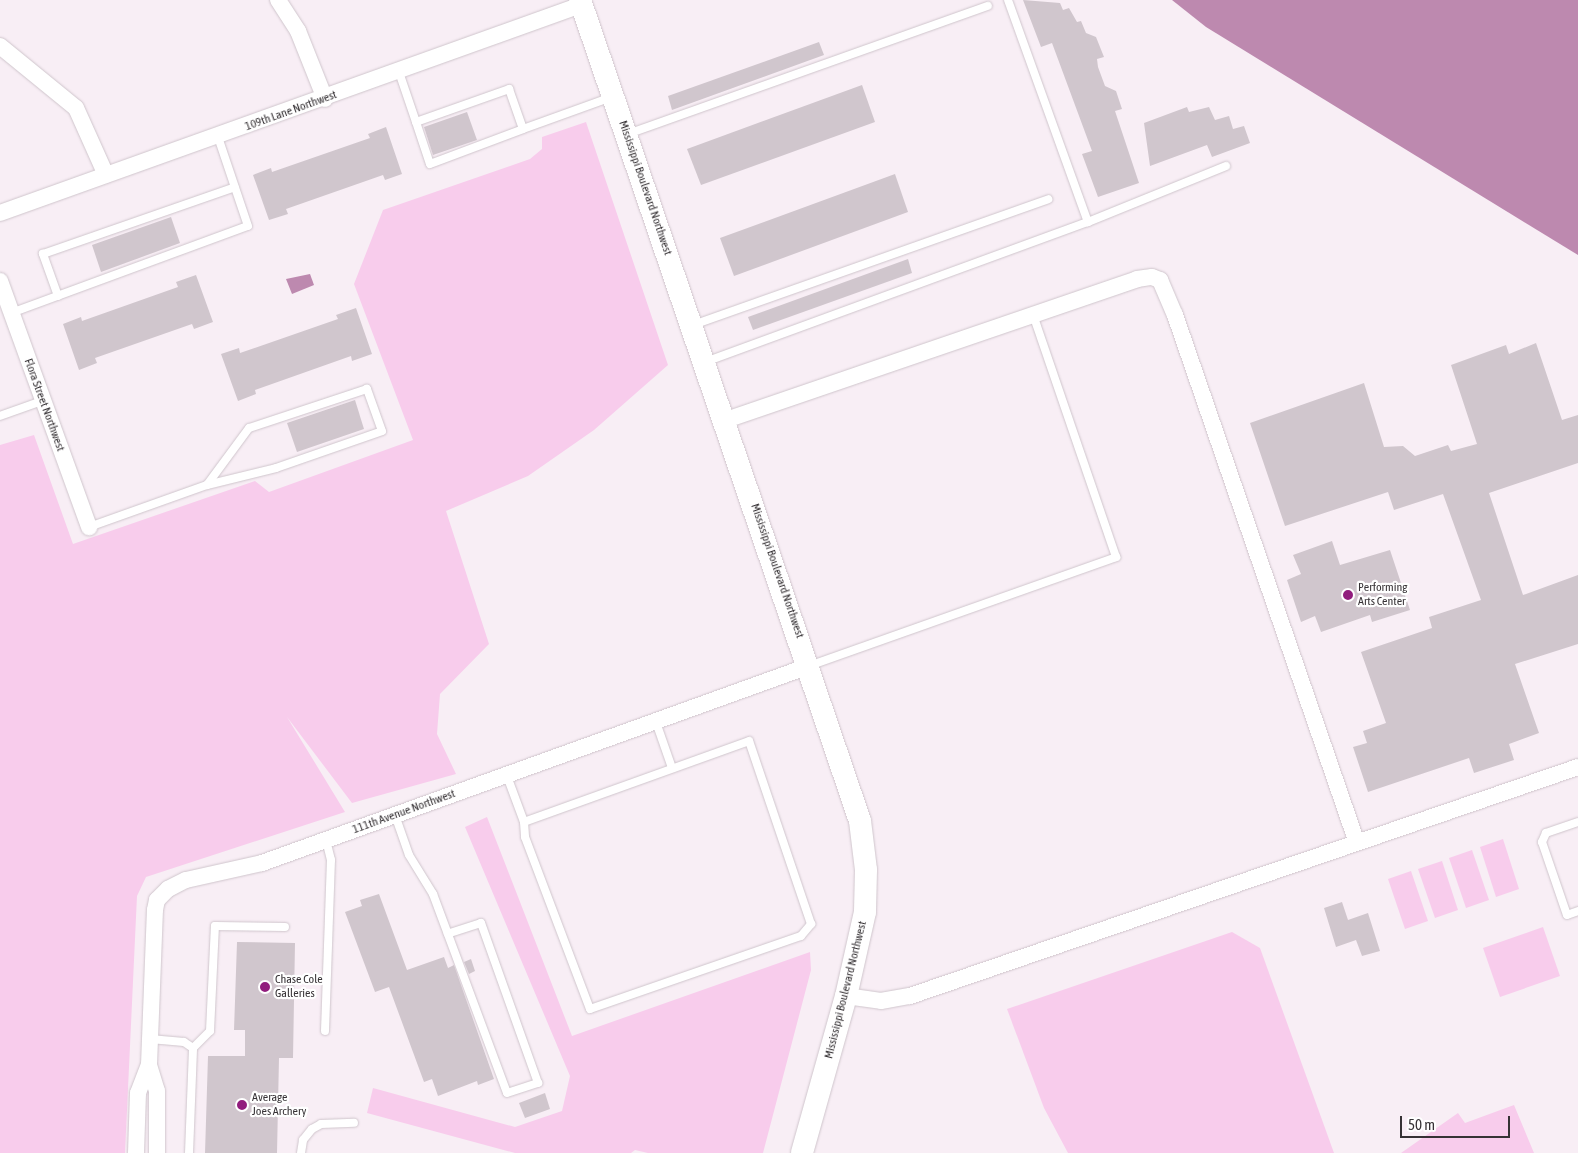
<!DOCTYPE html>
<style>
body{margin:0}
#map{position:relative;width:1578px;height:1153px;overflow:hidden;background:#f8eef5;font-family:"Asap Condensed",sans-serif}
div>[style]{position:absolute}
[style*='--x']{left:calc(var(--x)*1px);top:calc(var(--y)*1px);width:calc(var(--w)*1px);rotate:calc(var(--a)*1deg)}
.green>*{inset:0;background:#f8ccec}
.water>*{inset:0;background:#bd89af}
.building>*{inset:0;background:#d0c6cd}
.roads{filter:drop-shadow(0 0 1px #cfc5cc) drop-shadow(0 0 1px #cfc5cc)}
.lane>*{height:8px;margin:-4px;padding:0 4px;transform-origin:4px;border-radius:4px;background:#fff}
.street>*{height:16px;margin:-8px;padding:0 8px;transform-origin:8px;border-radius:8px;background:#fff}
.secondary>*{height:22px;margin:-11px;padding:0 11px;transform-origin:11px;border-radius:11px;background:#fff}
.dots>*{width:14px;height:14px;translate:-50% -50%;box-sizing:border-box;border:2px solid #fff;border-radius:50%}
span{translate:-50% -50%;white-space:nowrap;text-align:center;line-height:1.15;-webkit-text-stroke:4.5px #fff;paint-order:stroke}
.street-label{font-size:12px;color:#363235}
.poi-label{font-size:12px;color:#363235}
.left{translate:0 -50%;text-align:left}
.scale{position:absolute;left:1400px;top:1116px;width:110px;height:22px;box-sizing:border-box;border:2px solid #363235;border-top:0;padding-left:6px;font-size:15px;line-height:18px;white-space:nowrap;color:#363235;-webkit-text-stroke:4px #fff;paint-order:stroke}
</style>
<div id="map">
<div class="green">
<i style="clip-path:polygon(586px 122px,668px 365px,594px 430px,528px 476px,446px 511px,489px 644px,440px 694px,437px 734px,456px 774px,352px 803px,287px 717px,345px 812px,146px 877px,137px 896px,125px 1153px,0 1153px,0 445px,34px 435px,73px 544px,255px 481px,269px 492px,413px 440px,354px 284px,383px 210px,530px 159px,542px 149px,542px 137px)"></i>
<i style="clip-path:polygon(487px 817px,572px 1036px,810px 952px,811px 970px,763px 1153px,648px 1153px,635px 1150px,631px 1153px,515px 1153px,367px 1113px,373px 1088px,515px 1127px,562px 1111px,570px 1076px,465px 827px)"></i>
<i style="clip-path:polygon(1503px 839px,1519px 889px,1496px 897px,1480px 847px)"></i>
<i style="clip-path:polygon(1472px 850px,1489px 900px,1466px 908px,1449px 858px)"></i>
<i style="clip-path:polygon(1442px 861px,1458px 910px,1435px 918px,1418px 869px)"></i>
<i style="clip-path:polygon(1411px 871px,1428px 921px,1405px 929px,1388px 879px)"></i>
<i style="clip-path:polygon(1543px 927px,1560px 976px,1500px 997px,1483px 948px)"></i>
<i style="clip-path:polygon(1232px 932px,1260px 948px,1334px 1153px,1068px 1153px,1044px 1108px,1007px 1009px)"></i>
<i style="clip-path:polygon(1514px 1105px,1534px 1153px,1401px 1153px,1458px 1113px,1465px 1123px)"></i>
</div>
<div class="water">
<i style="clip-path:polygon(1172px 0,1578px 0,1578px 255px,1206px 27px)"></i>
<i style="clip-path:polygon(310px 274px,314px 285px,292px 294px,286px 279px)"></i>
</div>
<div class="building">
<i style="clip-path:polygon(1023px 0,1060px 3px,1063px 10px,1069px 8px,1077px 22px,1081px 21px,1086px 33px,1096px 37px,1104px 57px,1097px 59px,1098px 67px,1105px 86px,1116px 91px,1122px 109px,1115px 111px,1139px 183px,1098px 197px,1082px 154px,1092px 151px,1052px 43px,1041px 47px)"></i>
<i style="clip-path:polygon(819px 42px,824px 55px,672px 110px,668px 96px)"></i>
<i style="clip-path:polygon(862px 85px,875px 122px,701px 185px,687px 149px)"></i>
<i style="clip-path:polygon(1187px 107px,1189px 112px,1209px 107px,1215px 120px,1229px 116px,1233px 129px,1244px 126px,1250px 143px,1212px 157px,1207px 145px,1150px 166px,1144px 123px)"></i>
<i style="clip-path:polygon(467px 112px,477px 140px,433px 155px,424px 127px)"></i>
<i style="clip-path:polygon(386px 127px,402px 174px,385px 180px,383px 175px,286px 209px,288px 214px,269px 220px,253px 175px,271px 168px,272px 172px,370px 138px,368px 134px)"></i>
<i style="clip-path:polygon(895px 174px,908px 212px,734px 276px,720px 238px)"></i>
<i style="clip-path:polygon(171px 217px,180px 243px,101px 272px,92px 245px)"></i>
<i style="clip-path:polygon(908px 259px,912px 273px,753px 330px,748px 317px)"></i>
<i style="clip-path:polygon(196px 275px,213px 322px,194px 329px,192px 324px,95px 358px,97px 363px,79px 370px,63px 324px,81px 317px,82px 321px,178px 287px,176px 282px)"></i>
<i style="clip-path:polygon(356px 308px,372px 354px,352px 361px,351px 356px,255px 390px,256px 394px,238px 401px,221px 354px,239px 348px,240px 353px,338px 319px,336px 315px)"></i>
<i style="clip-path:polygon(1536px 343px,1562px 420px,1578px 415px,1578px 463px,1489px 493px,1523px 595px,1578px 575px,1578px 644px,1515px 664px,1539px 733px,1509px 744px,1514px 760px,1474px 773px,1469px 758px,1368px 792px,1353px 747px,1367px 743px,1363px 731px,1386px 723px,1361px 652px,1432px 628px,1429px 617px,1481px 600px,1443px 494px,1394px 510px,1388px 492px,1285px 526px,1250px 423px,1364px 383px,1384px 447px,1403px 446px,1415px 456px,1448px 445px,1451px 451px,1477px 444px,1451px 365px,1506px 345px,1509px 354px)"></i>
<i style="clip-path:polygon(355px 400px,364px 429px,297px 452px,287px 423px)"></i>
<i style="clip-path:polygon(1332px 541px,1340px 565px,1390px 550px,1410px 610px,1372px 622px,1370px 615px,1321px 632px,1315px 616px,1301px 622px,1287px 580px,1301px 574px,1293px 555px)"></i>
<i style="clip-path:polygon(379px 894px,407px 970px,444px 957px,448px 968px,454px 965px,494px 1079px,478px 1085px,477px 1081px,438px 1096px,432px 1079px,424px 1082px,389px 987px,375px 992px,345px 912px,362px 906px,360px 900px)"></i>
<i style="clip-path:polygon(1342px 902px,1348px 920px,1368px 913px,1380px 951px,1362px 956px,1356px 940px,1336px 947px,1324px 908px)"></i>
<i style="clip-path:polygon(237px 942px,295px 943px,293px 1058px,279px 1058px,277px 1153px,205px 1153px,208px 1056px,245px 1056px,245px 1030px,234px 1030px)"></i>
<i style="clip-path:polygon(471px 959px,475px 971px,469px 974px,464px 962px)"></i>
<i style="clip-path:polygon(545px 1093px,550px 1109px,525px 1118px,519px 1103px)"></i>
</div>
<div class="roads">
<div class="lane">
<i style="--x:1008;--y:0;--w:236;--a:70.2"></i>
<i style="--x:399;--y:72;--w:53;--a:71.2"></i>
<i style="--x:416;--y:122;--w:99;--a:-19.5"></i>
<i style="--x:509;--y:89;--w:42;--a:70.7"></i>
<i style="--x:523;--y:129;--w:95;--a:-19.8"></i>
<i style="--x:416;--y:122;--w:44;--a:71.6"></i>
<i style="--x:430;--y:164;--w:99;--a:-20.6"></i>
<i style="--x:628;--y:134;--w:382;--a:-19.6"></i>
<i style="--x:58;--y:296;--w:45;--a:-109.7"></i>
<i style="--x:43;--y:254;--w:203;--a:-19.2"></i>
<i style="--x:11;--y:313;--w:252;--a:-20.2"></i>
<i style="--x:248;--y:226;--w:94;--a:-108.6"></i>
<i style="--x:693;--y:325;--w:377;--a:-19.5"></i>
<i style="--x:705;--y:362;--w:408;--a:-20.1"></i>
<i style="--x:1088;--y:222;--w:149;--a:-22.1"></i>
<i style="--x:0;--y:416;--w:45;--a:-19.7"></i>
<i style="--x:89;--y:527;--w:125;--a:-19.6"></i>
<i style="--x:207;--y:485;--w:71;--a:-13.8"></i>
<i style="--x:276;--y:468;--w:112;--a:-19.2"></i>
<i style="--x:382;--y:431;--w:45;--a:-109.7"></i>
<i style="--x:367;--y:389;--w:124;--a:161.7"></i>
<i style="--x:249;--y:428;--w:71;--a:126.4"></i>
<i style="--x:809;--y:666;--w:326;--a:-19.5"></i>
<i style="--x:1116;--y:557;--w:256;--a:-108.9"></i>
<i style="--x:656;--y:722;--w:49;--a:70.8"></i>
<i style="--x:507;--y:776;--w:49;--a:69.7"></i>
<i style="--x:524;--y:822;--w:15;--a:86"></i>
<i style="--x:525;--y:837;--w:184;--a:69.3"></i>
<i style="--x:590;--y:1009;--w:223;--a:-19.1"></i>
<i style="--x:801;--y:936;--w:16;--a:-50"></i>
<i style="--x:811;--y:924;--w:193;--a:-108.7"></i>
<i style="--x:749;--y:741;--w:239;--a:160.2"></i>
<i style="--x:395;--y:815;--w:42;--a:70.7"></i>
<i style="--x:409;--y:855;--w:46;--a:58.4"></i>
<i style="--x:433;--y:894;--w:212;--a:69.6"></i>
<i style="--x:507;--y:1093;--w:33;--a:-18"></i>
<i style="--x:538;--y:1083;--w:170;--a:-109.6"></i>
<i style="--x:481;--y:923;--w:35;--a:162"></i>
<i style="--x:1578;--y:822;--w:34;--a:161"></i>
<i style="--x:1546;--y:833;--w:10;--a:114"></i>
<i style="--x:1542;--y:842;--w:77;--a:71.1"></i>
<i style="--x:1567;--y:915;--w:12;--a:-20"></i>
<i style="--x:325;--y:1031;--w:171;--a:-88"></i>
<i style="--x:331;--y:860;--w:21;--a:-104"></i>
<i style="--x:150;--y:1039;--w:34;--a:5"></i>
<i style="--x:184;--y:1042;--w:11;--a:34"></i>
<i style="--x:189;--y:1153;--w:105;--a:-87.8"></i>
<i style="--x:193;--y:1048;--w:24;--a:-45"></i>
<i style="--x:210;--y:1031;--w:105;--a:-87.3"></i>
<i style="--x:215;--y:926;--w:70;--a:0.8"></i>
<i style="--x:301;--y:1153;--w:13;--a:-81"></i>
<i style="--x:303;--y:1140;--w:14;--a:-51"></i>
<i style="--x:312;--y:1129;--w:10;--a:-29"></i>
<i style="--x:321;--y:1124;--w:33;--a:-2"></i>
</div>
<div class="street">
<i style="--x:278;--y:0;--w:37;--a:57"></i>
<i style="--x:298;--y:31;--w:73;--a:68.3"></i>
<i style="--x:0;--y:46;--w:98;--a:39.2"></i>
<i style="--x:76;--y:108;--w:73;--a:65.9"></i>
<i style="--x:0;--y:213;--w:617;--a:-19.7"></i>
<i style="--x:0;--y:281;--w:262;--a:70.1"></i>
<i style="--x:726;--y:420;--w:435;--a:-18.9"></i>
<i style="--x:1137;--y:279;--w:15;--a:-8"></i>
<i style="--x:1152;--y:277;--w:9;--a:21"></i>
<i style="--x:1160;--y:280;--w:38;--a:67"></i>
<i style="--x:1175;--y:315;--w:558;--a:70.98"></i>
<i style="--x:846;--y:996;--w:35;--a:8"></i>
<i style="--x:881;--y:1001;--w:29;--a:-10"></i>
<i style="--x:910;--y:996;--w:706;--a:-18.92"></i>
<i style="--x:149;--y:1065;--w:27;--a:73"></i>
<i style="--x:157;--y:1091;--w:62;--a:90"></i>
<i style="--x:136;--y:1153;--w:60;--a:-88.1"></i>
<i style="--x:138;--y:1093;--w:30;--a:-69"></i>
<i style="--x:149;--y:1065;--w:155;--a:-87.8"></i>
<i style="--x:155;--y:910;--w:10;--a:-79"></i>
<i style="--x:157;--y:900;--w:16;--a:-45"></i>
<i style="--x:168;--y:889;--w:20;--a:-27"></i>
<i style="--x:186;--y:880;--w:78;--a:-12.6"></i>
<i style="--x:262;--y:863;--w:581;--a:-19.81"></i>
</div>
<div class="secondary">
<i style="--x:580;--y:0;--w:867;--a:71.17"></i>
<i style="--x:860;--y:821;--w:49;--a:83"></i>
<i style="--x:866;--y:870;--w:42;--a:91.4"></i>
<i style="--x:865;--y:912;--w:86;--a:102.7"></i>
<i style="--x:846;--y:996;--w:163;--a:105.7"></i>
</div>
</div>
<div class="dots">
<i style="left:1348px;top:595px;background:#911d7d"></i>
<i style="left:265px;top:987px;background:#911d7d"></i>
<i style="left:242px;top:1105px;background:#911d7d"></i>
</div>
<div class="street-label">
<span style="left:291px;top:111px;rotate:-20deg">109th Lane Northwest</span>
<span style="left:645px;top:188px;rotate:71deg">Mississippi Boulevard Northwest</span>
<span style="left:44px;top:405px;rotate:70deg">Flora Street Northwest</span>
<span style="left:777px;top:571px;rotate:71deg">Mississippi Boulevard Northwest</span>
<span style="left:404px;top:812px;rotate:-20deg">111th Avenue Northwest</span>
<span style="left:846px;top:990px;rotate:-76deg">Mississippi Boulevard Northwest</span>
</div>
<div class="poi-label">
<span class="left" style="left:1358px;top:595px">Performing<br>Arts Center</span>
<span class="left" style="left:275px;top:987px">Chase Cole<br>Galleries</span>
<span class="left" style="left:252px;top:1105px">Average<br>Joes Archery</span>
</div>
<div class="scale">50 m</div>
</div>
